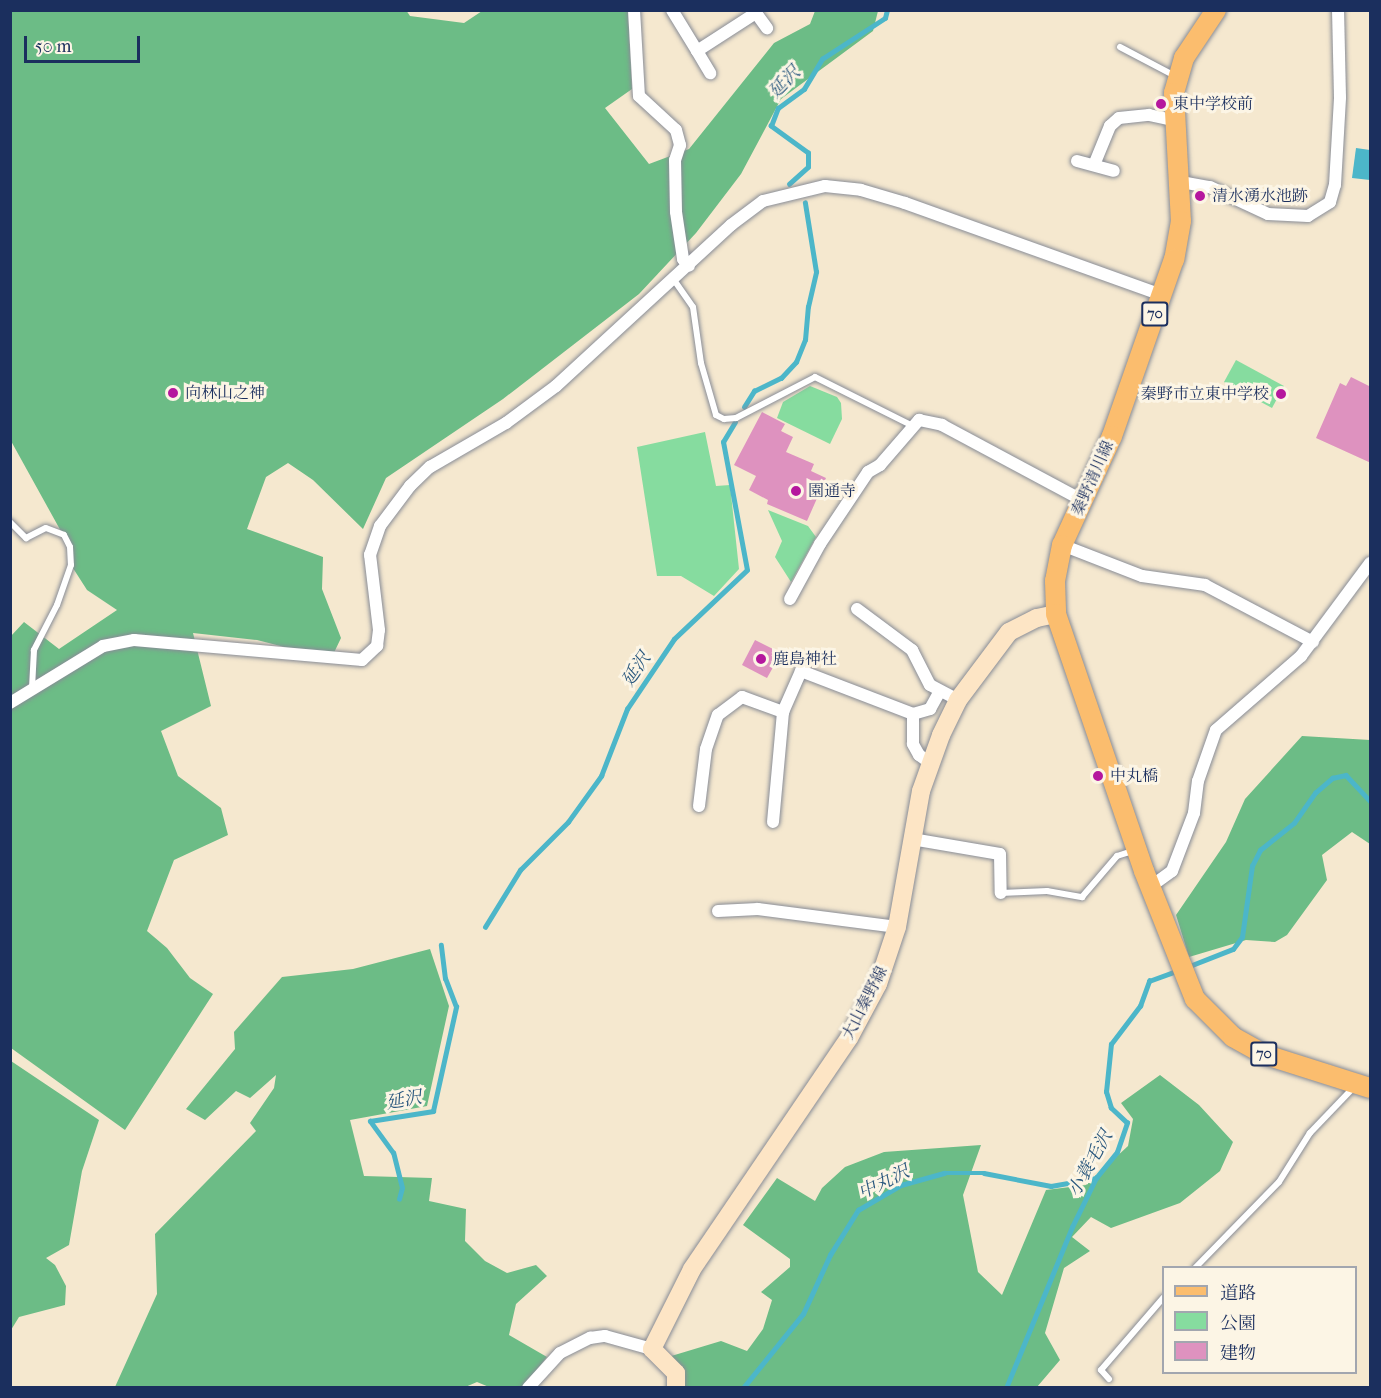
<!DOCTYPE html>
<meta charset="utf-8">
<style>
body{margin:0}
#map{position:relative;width:1381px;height:1398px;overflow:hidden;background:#f5e8cf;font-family:"IM FELL French Canon","Noto Serif JP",serif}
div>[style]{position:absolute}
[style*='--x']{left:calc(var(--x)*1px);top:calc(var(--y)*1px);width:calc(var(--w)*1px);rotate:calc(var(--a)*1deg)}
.green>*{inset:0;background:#86dc9f}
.forest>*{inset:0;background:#6cbc86}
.water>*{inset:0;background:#4cb6c9}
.stream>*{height:4.5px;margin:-2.25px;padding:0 2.25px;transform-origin:2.25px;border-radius:2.25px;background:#4cb6c9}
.building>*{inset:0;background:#de92bf}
.roads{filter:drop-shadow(0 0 2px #888c96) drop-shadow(0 0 2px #888c96)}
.service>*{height:6px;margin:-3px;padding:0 3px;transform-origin:3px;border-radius:3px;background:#fff}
.minor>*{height:12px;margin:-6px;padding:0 6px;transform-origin:6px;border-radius:6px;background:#fff}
.secondary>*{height:18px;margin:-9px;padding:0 9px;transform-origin:9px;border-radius:9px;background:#fde5c5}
.primary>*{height:20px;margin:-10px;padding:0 10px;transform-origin:10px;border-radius:10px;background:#fbbd6e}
.dots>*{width:16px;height:16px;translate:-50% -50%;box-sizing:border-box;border:3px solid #fcf5e5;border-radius:50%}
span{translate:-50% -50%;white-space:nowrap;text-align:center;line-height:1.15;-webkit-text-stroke:6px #fcf5e5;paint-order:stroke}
.shield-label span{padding:2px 4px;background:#fcf5e5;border:2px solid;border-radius:4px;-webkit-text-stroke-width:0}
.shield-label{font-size:15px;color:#1b2f5e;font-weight:700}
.poi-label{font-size:16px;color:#1b2f5e}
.left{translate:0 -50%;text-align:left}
.right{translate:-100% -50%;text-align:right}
.street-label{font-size:16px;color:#1b2f5e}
.water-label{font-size:18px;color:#2a587e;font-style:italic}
.frame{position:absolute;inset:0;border:12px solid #1b2f5e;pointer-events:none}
.legend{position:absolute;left:1162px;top:1266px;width:195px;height:108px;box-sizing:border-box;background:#fcf5e5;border:2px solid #a2a6af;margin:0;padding:8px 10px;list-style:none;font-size:18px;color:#1b2f5e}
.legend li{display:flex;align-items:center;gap:12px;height:30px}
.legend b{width:30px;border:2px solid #a2a6af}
.scale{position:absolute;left:24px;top:36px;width:116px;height:27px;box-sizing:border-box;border:3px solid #1b2f5e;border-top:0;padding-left:8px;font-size:18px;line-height:21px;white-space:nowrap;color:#1b2f5e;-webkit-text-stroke:4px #fcf5e5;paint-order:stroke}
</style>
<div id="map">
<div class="green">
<i style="clip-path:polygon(1236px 360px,1284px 386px,1272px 408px,1224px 382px)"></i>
<i style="clip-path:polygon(810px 386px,837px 397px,841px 403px,842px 419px,830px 444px,777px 418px,783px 402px)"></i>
<i style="clip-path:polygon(705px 432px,716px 486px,730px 485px,739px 569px,714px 596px,681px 576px,657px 576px,637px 447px)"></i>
<i style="clip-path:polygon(768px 510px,808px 526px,816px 537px,791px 582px,775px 557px,782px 541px)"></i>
</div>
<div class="forest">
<i style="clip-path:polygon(406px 10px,410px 16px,464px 23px,482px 11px,628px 11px,632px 89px,605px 108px,649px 164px,689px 149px,774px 43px,810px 24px,815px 11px,878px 11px,873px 31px,781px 99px,741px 174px,696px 233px,639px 294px,503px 399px,386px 478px,363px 529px,313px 480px,288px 463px,266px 477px,247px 529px,323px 557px,322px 589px,341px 638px,331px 659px,257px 640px,193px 633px,211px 706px,161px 731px,178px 776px,221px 808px,228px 835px,174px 860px,147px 931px,167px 948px,190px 978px,213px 994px,125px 1130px,11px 1048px,11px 636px,24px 622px,59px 649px,117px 610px,87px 590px,71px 565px,73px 553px,11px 441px,10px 11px)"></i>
<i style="clip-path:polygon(1302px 736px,1370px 740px,1370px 844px,1352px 832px,1322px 855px,1327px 880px,1287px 935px,1275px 942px,1246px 940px,1189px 957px,1176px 915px,1226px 842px,1245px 799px)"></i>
<i style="clip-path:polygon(430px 949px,449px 1006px,427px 1106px,350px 1120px,364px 1176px,432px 1178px,429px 1201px,466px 1209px,465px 1241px,485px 1261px,507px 1273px,536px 1265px,547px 1276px,516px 1304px,509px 1335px,547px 1357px,523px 1387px,489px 1387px,477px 1382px,463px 1388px,115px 1387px,157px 1294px,155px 1234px,256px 1131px,250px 1123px,274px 1088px,276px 1075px,250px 1098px,236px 1091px,205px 1120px,186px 1109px,235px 1049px,234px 1032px,282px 977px,353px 969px)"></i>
<i style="clip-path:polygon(11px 1061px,99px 1120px,82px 1171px,69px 1245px,46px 1258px,55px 1265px,66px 1286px,65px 1305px,19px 1317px,11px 1330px)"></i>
<i style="clip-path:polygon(1160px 1075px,1199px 1105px,1233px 1142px,1220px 1171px,1180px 1203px,1111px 1228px,1091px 1217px,1072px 1237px,1090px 1251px,1064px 1268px,1045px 1333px,1060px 1360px,1037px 1387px,680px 1387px,668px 1357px,721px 1341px,747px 1351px,763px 1329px,772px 1300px,761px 1292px,790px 1267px,790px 1259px,743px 1225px,777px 1178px,815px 1201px,822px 1188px,845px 1167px,884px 1152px,981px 1145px,963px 1195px,978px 1272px,1002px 1295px,1046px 1190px,1086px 1185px,1128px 1146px,1133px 1119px,1121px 1103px)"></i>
</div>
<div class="water">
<i style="clip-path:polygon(1356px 148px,1370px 150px,1370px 180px,1352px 178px)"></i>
</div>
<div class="stream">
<i style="--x:789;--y:184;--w:25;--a:-42"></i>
<i style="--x:808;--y:167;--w:14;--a:-90"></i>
<i style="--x:808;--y:153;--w:46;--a:-143.9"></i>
<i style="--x:771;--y:126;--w:19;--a:-69"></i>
<i style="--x:778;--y:108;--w:32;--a:-36"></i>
<i style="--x:804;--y:89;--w:35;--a:-59"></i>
<i style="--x:822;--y:59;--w:75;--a:-33.1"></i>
<i style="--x:885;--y:18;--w:8;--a:-76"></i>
<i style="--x:744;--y:407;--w:19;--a:-58"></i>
<i style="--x:754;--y:391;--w:30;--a:-26"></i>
<i style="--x:781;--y:378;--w:22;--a:-47"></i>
<i style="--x:796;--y:362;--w:24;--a:-68"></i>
<i style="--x:805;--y:340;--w:33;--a:-85"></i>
<i style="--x:808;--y:307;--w:36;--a:-77"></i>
<i style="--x:816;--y:272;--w:70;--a:-99.1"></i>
<i style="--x:485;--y:927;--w:67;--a:-58.4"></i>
<i style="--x:520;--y:870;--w:68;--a:-45"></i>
<i style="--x:568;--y:822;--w:57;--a:-54.3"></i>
<i style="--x:601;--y:776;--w:72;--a:-68.8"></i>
<i style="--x:627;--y:709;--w:84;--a:-56.1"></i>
<i style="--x:674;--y:639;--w:100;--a:-43.4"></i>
<i style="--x:747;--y:570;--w:130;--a:-100.6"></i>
<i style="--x:723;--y:442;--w:23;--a:-59"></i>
<i style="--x:1187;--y:967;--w:49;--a:-21.4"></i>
<i style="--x:1233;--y:949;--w:15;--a:-53"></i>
<i style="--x:1242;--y:937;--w:72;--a:-82"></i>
<i style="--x:1252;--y:866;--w:18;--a:-63"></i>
<i style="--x:1260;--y:850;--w:43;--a:-38.5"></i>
<i style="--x:1294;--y:823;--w:37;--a:-55"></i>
<i style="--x:1315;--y:793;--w:23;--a:-41"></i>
<i style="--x:1332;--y:778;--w:14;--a:-12"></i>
<i style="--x:1346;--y:775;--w:35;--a:47"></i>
<i style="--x:399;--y:1199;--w:11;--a:-75"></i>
<i style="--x:402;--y:1188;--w:36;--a:-104"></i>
<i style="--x:393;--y:1153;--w:39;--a:-126"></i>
<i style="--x:370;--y:1121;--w:64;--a:-9"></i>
<i style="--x:433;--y:1111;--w:107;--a:-77.5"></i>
<i style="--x:456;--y:1007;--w:30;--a:-111"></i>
<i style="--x:445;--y:979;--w:34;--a:-97"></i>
<i style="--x:743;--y:1388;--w:95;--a:-51"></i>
<i style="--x:803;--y:1314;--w:65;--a:-65.4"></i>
<i style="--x:830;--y:1255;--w:53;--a:-58.1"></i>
<i style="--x:858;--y:1210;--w:50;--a:-30.2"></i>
<i style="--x:901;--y:1185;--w:45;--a:-15.6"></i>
<i style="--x:944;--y:1173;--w:40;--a:0"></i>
<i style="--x:984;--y:1173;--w:68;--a:11"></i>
<i style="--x:1051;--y:1186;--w:46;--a:-10.1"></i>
<i style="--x:1006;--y:1388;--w:174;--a:-67.7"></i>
<i style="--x:1072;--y:1227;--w:55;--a:-63.9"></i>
<i style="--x:1096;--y:1178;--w:33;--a:-51"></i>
<i style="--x:1117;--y:1152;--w:31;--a:-71"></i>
<i style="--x:1127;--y:1123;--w:22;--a:-137"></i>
<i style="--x:1111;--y:1108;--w:17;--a:-107"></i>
<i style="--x:1106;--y:1092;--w:48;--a:-84.1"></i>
<i style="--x:1111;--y:1044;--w:48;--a:-52.7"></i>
<i style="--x:1140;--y:1006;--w:27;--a:-70"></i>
<i style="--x:1149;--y:981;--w:32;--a:-20"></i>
</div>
<div class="building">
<i style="clip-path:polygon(1351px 377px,1371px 387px,1371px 463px,1316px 438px,1340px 383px,1346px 386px)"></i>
<i style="clip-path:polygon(762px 412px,785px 424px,781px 431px,793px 437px,786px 452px,814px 464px,811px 471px,826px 478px,807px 521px,767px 504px,768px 500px,749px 490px,756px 476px,734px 465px)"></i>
<i style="clip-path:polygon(755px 640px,781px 653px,767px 678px,742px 665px)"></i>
</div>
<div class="roads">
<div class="service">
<i style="--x:1120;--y:47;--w:62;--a:27.8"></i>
<i style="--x:674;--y:280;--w:33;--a:55"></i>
<i style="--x:693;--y:307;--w:57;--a:81.9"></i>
<i style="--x:701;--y:363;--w:54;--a:73.9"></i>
<i style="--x:716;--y:415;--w:9;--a:27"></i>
<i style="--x:724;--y:419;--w:12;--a:-5"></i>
<i style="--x:736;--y:418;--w:89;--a:-27.4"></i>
<i style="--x:815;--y:377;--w:107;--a:26.6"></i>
<i style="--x:10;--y:522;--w:23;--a:45"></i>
<i style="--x:26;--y:538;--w:22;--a:-27"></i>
<i style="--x:46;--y:528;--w:19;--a:21"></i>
<i style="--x:64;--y:535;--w:13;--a:63"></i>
<i style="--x:70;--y:547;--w:18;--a:87"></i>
<i style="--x:71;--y:565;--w:42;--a:109.3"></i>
<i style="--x:57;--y:605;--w:51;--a:117.1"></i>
<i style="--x:34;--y:650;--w:38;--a:93"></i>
<i style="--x:1001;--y:893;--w:46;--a:-2.5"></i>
<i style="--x:1047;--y:891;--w:36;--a:10"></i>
<i style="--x:1082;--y:897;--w:54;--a:-49.5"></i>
<i style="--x:1117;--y:856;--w:16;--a:-18"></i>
<i style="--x:1195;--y:1268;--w:120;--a:-45.7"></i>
<i style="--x:1279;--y:1182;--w:58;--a:-57.7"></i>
<i style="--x:1310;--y:1133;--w:64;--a:-46.3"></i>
<i style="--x:1109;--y:1379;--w:12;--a:-132"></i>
<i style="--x:1101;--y:1370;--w:96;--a:-49.2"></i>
</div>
<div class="minor">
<i style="--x:634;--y:10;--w:86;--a:86.7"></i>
<i style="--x:639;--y:96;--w:50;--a:42.6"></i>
<i style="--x:676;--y:130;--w:16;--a:75"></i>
<i style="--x:680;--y:145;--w:16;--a:108"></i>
<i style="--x:675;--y:160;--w:52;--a:88.9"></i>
<i style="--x:676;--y:212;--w:48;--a:81.5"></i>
<i style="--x:683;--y:259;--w:9;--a:49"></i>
<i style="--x:672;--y:10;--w:48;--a:58.6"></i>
<i style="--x:697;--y:51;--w:70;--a:-32.8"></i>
<i style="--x:756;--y:13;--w:4;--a:-124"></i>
<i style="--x:756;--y:13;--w:19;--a:54"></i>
<i style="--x:697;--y:51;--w:26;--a:59"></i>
<i style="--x:1077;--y:161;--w:38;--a:15"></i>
<i style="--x:1094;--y:165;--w:42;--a:-67.7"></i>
<i style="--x:1110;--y:126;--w:12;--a:-42"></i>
<i style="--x:1119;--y:118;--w:30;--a:-6"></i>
<i style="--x:1149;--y:115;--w:25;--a:12"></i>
<i style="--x:1181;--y:182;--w:29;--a:10"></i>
<i style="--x:1210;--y:187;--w:64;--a:25"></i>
<i style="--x:1268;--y:214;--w:40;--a:2.9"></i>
<i style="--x:1308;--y:216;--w:26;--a:-32"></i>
<i style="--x:1330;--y:202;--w:18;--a:-74"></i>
<i style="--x:1335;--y:185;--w:88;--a:-86.7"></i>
<i style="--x:1340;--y:97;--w:87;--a:-91.3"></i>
<i style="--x:1062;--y:545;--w:86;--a:21.2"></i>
<i style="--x:1142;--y:576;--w:64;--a:8.1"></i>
<i style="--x:1205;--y:585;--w:122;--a:27.8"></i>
<i style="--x:790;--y:599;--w:63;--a:-61.4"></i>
<i style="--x:820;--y:544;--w:87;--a:-56.3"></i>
<i style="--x:868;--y:472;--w:14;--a:-30"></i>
<i style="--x:880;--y:465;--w:60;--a:-49.1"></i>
<i style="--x:919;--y:420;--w:24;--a:12"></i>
<i style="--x:942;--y:425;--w:159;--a:28.2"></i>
<i style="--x:857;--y:609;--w:69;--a:36.7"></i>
<i style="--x:912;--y:650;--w:39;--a:63"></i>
<i style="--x:930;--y:685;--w:32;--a:28"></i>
<i style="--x:10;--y:703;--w:109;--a:-31.5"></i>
<i style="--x:103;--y:646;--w:32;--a:-11"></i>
<i style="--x:134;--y:640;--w:229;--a:5"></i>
<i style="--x:362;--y:660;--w:21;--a:-43"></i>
<i style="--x:377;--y:646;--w:16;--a:-83"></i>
<i style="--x:379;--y:630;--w:76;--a:-96.8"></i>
<i style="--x:370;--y:555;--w:31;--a:-71"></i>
<i style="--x:380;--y:526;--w:50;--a:-53.1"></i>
<i style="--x:410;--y:486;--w:28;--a:-44"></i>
<i style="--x:430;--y:467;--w:88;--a:-30.1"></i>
<i style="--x:506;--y:423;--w:62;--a:-36.5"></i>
<i style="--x:556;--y:386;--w:238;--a:-42.6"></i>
<i style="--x:731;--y:225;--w:40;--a:-37"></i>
<i style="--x:763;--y:201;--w:64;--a:-13.6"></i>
<i style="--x:825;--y:186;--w:36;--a:6"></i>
<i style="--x:861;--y:190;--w:46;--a:16.5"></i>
<i style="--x:905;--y:203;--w:273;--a:19.7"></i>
<i style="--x:929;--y:762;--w:12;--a:-145"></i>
<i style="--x:919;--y:755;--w:13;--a:-119"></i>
<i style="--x:913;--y:744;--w:30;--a:-90"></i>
<i style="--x:913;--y:714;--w:18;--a:-16"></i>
<i style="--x:930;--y:709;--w:18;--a:-61"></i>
<i style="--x:699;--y:806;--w:57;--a:-83"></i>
<i style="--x:706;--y:749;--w:36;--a:-71"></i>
<i style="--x:718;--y:715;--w:30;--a:-37"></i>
<i style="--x:742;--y:697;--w:44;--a:20.1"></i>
<i style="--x:773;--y:822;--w:110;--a:-84.8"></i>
<i style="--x:783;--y:712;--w:45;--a:-66.3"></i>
<i style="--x:801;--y:671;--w:120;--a:21"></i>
<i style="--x:912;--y:839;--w:89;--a:9.7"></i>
<i style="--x:1000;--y:854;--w:39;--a:89"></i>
<i style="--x:1150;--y:887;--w:27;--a:-36"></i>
<i style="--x:1172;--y:871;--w:62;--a:-69.2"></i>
<i style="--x:1194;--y:813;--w:32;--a:-83"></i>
<i style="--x:1198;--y:781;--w:54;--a:-70.6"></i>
<i style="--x:1216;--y:730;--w:113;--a:-41"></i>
<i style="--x:1301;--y:656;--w:116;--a:-53.4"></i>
<i style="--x:718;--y:911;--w:40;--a:-2.9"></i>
<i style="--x:758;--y:909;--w:140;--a:7.4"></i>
<i style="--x:528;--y:1388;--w:47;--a:-47.6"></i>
<i style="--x:560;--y:1353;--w:34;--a:-27"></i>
<i style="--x:590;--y:1338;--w:15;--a:-8"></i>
<i style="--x:605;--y:1336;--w:49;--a:15.5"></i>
</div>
<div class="secondary">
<i style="--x:676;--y:1388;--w:15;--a:-90"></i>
<i style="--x:676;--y:1373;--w:34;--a:-135"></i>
<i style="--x:652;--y:1349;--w:89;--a:-63.4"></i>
<i style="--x:692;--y:1269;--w:279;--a:-55.8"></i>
<i style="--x:849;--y:1038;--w:61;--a:-61.8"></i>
<i style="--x:878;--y:984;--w:60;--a:-71.6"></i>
<i style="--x:897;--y:927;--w:138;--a:-80"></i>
<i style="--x:921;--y:791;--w:59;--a:-70.3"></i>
<i style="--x:941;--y:735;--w:39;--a:-64"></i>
<i style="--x:958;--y:700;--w:85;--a:-53.1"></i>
<i style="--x:1009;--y:632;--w:31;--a:-27"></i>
<i style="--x:1037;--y:618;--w:19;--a:-12"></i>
</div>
<div class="primary">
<i style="--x:1216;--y:10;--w:58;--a:123.7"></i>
<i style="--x:1184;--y:58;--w:36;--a:106"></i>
<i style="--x:1174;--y:93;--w:128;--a:86.9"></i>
<i style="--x:1181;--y:221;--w:39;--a:100"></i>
<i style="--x:1174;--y:259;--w:188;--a:109.3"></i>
<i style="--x:1112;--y:436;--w:120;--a:114.6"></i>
<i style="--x:1062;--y:545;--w:37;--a:101"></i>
<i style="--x:1055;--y:581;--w:33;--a:88"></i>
<i style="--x:1056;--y:614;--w:272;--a:71.1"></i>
<i style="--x:1144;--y:871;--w:138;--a:68.3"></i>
<i style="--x:1195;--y:999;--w:54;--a:45"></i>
<i style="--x:1233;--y:1037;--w:38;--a:29"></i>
<i style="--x:1266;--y:1055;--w:109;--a:17.6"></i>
</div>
</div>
<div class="dots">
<i style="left:1161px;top:104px;background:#b5179e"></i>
<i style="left:1200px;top:196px;background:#b5179e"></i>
<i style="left:173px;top:393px;background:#b5179e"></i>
<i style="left:1281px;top:394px;background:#b5179e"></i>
<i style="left:796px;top:491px;background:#b5179e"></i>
<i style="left:761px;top:659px;background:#b5179e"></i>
<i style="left:1098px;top:776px;background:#b5179e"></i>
</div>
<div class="shield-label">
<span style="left:1155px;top:314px">70</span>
<span style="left:1264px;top:1054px">70</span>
</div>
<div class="poi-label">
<span class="left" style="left:1173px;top:104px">東中学校前</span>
<span class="left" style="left:1212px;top:196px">清水湧水池跡</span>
<span class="left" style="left:185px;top:393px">向林山之神</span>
<span class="right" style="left:1269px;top:394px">秦野市立東中学校</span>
<span class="left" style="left:808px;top:491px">園通寺</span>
<span class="left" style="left:773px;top:659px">鹿島神社</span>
<span class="left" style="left:1110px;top:776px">中丸橋</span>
</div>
<div class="street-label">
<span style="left:1093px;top:478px;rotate:-66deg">秦野清川線</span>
<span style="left:865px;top:1003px;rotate:-63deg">大山秦野線</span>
</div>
<div class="water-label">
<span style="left:785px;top:83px;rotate:-46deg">延沢</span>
<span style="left:637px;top:670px;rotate:-56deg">延沢</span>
<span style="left:404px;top:1101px;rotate:-10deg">延沢</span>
<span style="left:1091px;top:1164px;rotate:-61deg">小蓑毛沢</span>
<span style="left:884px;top:1183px;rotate:-26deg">中丸沢</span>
</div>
<div class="frame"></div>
<ul class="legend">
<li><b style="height:8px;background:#fbbd6e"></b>道路</li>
<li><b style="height:16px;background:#86dc9f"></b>公園</li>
<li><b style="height:16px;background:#de92bf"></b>建物</li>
</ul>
<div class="scale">50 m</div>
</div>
